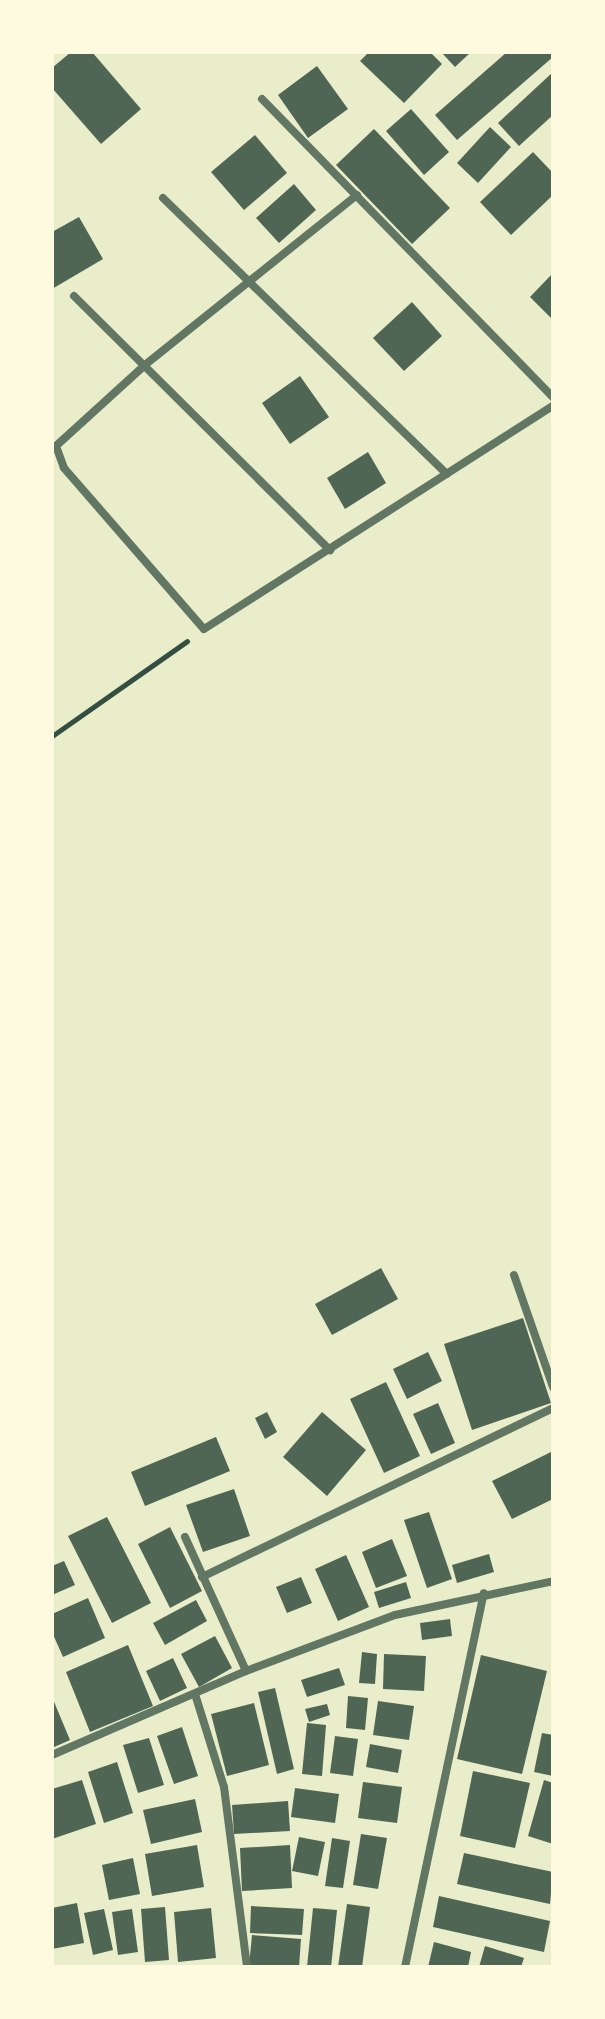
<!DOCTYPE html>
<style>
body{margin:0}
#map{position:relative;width:605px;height:2019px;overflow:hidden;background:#e9edc9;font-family:"PT Sans Narrow",sans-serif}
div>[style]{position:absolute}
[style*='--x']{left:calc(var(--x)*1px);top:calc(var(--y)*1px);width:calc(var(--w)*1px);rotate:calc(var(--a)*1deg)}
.building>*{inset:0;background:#4f6655}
.path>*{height:5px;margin:-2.5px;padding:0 2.5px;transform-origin:2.5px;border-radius:2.5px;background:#344e41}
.minor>*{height:8px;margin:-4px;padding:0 4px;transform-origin:4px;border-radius:4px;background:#617663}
span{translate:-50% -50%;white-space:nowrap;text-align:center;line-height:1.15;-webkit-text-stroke:6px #fefae0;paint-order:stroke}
.frame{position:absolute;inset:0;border:54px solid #fefae0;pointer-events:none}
</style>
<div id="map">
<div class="building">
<i style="clip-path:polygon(71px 52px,92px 52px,141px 109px,101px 144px,52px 88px,52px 68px)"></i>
<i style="clip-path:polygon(369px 52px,430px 52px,442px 64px,404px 103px,360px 61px)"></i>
<i style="clip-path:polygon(441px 52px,471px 52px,455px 67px)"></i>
<i style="clip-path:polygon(507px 52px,552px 52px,553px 57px,457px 140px,435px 115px)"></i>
<i style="clip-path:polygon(317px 66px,348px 109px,308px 138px,278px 95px)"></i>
<i style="clip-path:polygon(553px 72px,553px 115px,519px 146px,498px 123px)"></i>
<i style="clip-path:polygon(411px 109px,449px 152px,424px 175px,386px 131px)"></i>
<i style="clip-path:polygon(490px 127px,511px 147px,478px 183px,457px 163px)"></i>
<i style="clip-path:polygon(374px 129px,450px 208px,412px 244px,336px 165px)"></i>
<i style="clip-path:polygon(255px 135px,287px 173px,244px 210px,211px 172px)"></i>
<i style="clip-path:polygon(533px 152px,553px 173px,553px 195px,511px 235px,480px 202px)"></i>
<i style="clip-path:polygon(294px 184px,316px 210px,279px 243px,256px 218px)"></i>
<i style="clip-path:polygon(79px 217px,103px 259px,52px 289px,52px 232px)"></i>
<i style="clip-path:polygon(553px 273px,553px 320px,530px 297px)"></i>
<i style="clip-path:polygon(412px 302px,442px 336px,404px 371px,373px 338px)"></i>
<i style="clip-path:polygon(300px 376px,329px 417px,290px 444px,262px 403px)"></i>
<i style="clip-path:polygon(368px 452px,386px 483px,345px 509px,327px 478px)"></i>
<i style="clip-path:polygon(381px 1268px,398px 1299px,332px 1335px,315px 1304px)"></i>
<i style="clip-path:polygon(523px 1318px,551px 1403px,472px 1430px,444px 1344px)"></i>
<i style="clip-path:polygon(428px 1352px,442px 1381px,407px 1399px,393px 1369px)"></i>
<i style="clip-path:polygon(386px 1382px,420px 1456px,384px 1473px,350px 1399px)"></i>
<i style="clip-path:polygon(438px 1403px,455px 1443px,431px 1454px,413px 1414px)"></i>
<i style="clip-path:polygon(267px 1412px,277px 1432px,265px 1439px,255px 1418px)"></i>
<i style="clip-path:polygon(322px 1412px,366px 1450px,327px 1496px,283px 1457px)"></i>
<i style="clip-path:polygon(216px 1437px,230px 1471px,145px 1506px,131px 1472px)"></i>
<i style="clip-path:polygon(553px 1451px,553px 1499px,512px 1519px,492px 1481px)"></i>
<i style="clip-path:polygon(234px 1489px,250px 1536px,203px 1552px,186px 1505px)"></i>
<i style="clip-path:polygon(429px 1512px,452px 1579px,427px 1588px,404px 1520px)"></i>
<i style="clip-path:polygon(107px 1517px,151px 1603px,112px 1623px,68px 1536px)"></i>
<i style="clip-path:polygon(170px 1527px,202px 1591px,170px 1608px,138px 1544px)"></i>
<i style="clip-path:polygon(392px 1539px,407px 1576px,376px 1588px,362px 1552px)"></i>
<i style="clip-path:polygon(489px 1554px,494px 1572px,457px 1583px,452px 1565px)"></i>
<i style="clip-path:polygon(346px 1555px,369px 1607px,338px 1621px,315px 1569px)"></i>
<i style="clip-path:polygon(64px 1561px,75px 1585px,52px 1595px,52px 1566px)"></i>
<i style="clip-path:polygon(301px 1577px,312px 1603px,287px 1613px,276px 1587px)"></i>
<i style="clip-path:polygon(406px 1582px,411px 1598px,379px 1608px,374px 1592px)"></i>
<i style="clip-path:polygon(88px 1598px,105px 1638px,63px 1657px,52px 1632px,52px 1614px)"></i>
<i style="clip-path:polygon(196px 1600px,207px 1621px,165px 1645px,153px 1623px)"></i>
<i style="clip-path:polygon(450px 1619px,452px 1636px,422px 1640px,420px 1623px)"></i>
<i style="clip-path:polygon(215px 1636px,232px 1668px,199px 1687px,181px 1654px)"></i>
<i style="clip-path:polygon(128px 1645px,153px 1706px,90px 1732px,66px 1672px)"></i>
<i style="clip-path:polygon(362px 1652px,377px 1654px,375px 1684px,359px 1683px)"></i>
<i style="clip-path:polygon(384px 1654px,426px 1656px,424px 1691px,383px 1689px)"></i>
<i style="clip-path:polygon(481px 1655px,547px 1671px,522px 1774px,457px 1759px)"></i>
<i style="clip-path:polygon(173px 1658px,187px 1688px,160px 1701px,146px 1671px)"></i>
<i style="clip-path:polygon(339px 1668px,345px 1685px,307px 1697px,301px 1680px)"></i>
<i style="clip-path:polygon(275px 1688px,294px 1769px,277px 1774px,258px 1692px)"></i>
<i style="clip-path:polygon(348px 1696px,368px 1698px,365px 1730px,346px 1728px)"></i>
<i style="clip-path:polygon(52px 1697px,70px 1740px,52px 1748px)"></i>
<i style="clip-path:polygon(378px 1701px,414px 1706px,409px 1740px,373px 1735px)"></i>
<i style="clip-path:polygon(254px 1703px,269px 1765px,227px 1776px,211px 1714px)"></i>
<i style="clip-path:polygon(327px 1704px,330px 1715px,309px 1722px,305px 1709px)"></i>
<i style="clip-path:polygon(307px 1723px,326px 1725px,322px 1776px,302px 1774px)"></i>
<i style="clip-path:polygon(182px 1727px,198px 1776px,174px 1784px,157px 1736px)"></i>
<i style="clip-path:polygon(542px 1733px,553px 1735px,553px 1776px,534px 1772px)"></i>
<i style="clip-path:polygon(335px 1736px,358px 1739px,353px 1776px,330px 1773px)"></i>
<i style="clip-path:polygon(149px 1738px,164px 1785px,138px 1793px,123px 1745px)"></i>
<i style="clip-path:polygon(370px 1744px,402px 1750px,398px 1773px,366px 1767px)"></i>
<i style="clip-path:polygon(117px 1762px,133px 1813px,104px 1823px,88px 1772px)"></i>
<i style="clip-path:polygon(473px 1771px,530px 1783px,515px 1848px,460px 1836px)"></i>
<i style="clip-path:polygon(82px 1780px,96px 1824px,52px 1839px,52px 1789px)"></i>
<i style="clip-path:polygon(544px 1780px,553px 1783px,553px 1844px,528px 1836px)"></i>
<i style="clip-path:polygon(363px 1782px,402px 1787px,397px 1823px,358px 1818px)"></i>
<i style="clip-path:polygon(295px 1788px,339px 1794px,335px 1823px,291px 1817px)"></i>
<i style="clip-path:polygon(195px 1799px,202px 1832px,151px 1844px,143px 1810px)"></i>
<i style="clip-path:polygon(288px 1801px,290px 1831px,234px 1834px,232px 1805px)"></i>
<i style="clip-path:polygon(361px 1834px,387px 1838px,378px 1889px,353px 1885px)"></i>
<i style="clip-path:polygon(299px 1837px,325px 1842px,318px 1876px,292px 1871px)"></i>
<i style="clip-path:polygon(332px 1838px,350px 1841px,343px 1888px,325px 1886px)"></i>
<i style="clip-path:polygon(197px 1845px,204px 1887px,152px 1896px,145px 1854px)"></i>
<i style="clip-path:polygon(290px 1845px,292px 1888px,242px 1891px,240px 1848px)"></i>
<i style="clip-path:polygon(464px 1853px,553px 1872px,550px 1904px,457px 1884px)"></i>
<i style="clip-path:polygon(133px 1858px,140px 1894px,109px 1900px,102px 1865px)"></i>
<i style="clip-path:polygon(439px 1896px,550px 1921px,544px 1952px,433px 1927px)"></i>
<i style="clip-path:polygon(77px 1903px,84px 1943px,52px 1949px,52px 1908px)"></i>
<i style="clip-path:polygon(347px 1904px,370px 1907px,362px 1967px,338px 1967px)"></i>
<i style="clip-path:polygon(251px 1906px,304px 1909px,302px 1935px,250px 1933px)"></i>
<i style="clip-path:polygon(165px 1907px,169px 1960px,145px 1962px,141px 1909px)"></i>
<i style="clip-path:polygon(211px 1908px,216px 1958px,178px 1962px,174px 1912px)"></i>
<i style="clip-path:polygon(313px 1908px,337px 1910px,331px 1967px,307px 1967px)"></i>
<i style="clip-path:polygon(104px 1909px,113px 1950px,93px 1955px,84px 1913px)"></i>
<i style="clip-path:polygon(132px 1909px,138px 1952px,118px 1955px,112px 1912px)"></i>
<i style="clip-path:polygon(252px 1935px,301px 1939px,299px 1967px,249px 1966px)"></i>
<i style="clip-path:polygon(434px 1942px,471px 1952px,468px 1967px,428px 1967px)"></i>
<i style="clip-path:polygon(485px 1946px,524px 1958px,521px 1967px,479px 1967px)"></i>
</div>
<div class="path">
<i style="--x:52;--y:736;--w:165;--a:-35.1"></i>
</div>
<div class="minor">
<i style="--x:262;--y:99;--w:417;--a:45.7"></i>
<i style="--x:357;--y:195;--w:272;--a:141.3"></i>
<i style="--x:145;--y:365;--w:120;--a:137.7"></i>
<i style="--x:56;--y:446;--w:23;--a:70"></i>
<i style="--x:64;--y:468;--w:213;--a:49"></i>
<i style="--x:204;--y:629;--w:414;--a:-32.6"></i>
<i style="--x:163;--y:198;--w:396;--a:44.2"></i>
<i style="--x:74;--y:296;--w:361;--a:44.8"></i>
<i style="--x:514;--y:1275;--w:119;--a:70.8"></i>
<i style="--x:185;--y:1537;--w:147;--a:65.5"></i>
<i style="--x:202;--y:1577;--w:390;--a:-25.7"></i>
<i style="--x:195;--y:1694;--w:97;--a:72.7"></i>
<i style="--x:224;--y:1787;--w:181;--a:82.7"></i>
<i style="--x:52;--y:1755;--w:211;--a:-23.4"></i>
<i style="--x:246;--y:1671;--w:159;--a:-20.6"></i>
<i style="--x:395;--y:1615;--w:162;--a:-12.1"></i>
<i style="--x:405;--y:1967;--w:382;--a:-78.1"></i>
</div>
<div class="frame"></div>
</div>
